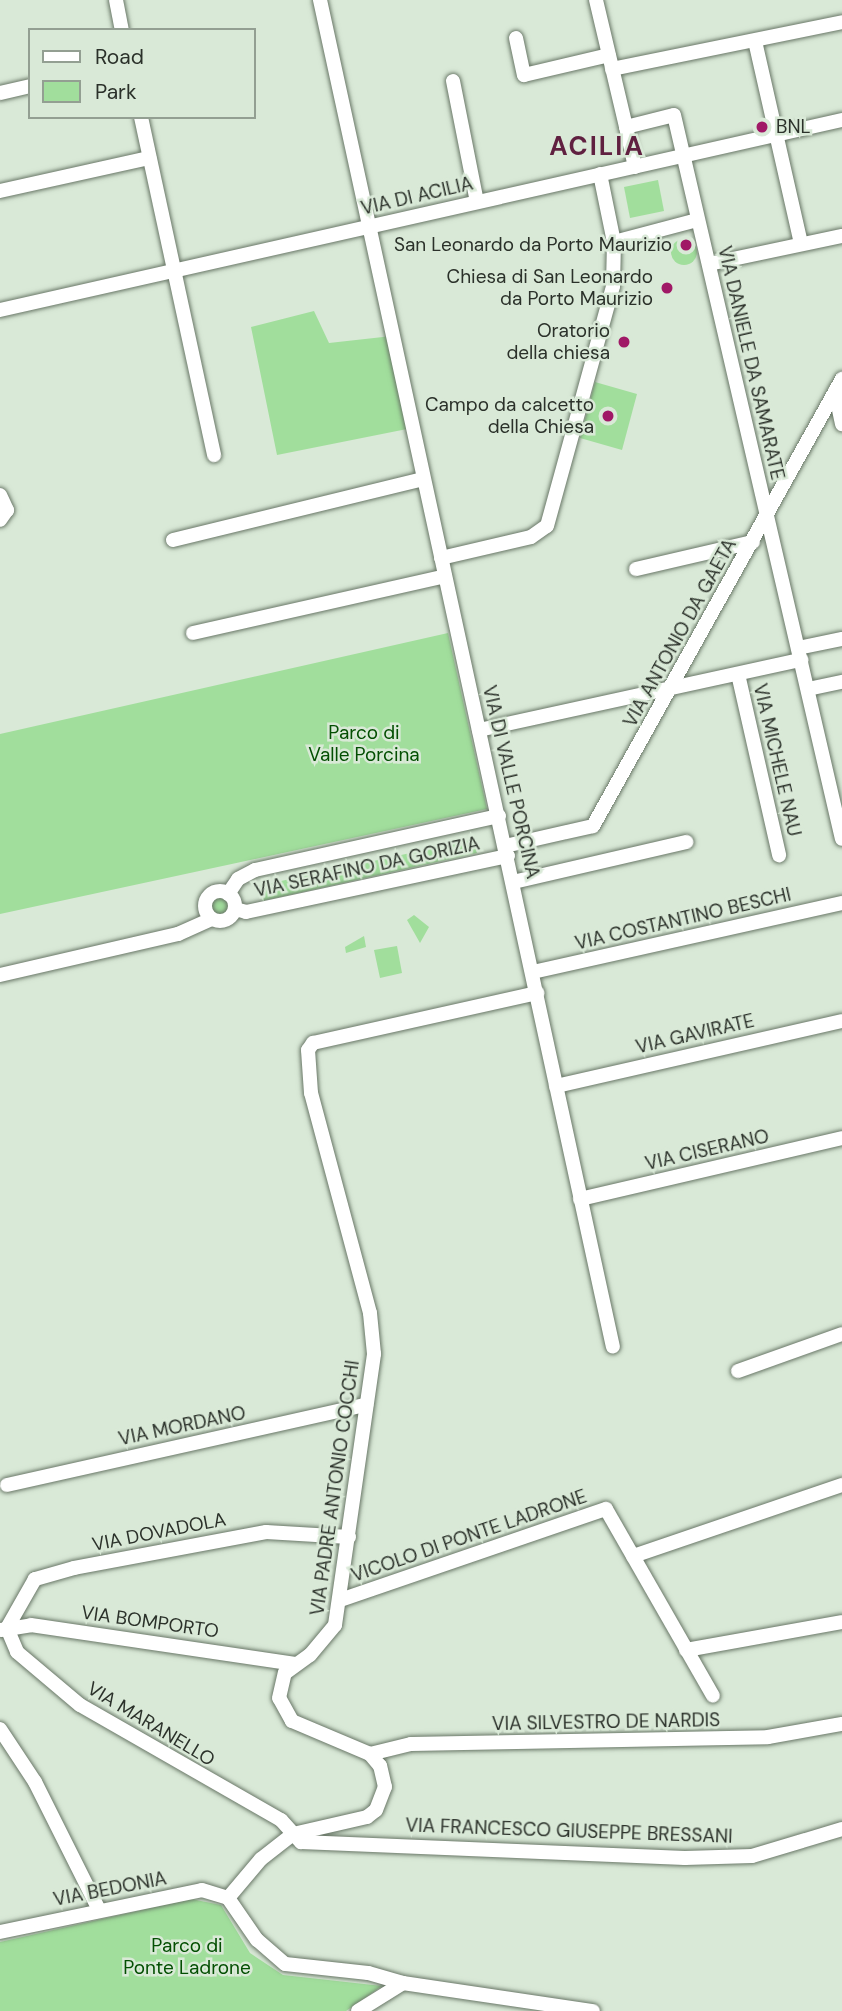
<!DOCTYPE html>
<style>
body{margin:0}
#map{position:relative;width:842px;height:2011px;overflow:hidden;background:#d9e9d7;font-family:"DM Sans",sans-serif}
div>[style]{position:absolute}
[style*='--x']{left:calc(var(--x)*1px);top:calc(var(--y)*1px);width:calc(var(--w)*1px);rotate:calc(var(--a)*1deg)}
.green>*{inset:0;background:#a1de9c}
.round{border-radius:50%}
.roads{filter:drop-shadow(0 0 2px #697767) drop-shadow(0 0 2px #697767)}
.minor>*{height:14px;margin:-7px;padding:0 7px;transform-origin:7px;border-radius:7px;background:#fff}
.minor>.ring{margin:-7px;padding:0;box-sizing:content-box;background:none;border:14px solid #fff;border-radius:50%}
.dots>*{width:19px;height:19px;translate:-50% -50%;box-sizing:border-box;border:4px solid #d9e9d7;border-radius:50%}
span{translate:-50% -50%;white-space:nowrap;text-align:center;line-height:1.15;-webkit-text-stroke:5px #d9e9d7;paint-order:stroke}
.poi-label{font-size:19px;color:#2b312a}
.left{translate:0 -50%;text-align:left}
.right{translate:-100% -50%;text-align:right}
.street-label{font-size:19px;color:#2b312a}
.park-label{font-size:19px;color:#034f02}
.district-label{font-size:26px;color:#602040;font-weight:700;letter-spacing:2px}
.legend{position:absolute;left:28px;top:28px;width:228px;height:91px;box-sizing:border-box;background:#d9e9d7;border:2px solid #939f92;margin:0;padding:9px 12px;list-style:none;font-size:21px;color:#2b312a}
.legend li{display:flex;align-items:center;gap:14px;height:35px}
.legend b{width:35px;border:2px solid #939f92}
</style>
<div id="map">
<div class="green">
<i style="clip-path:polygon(658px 180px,664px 211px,630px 218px,624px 187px)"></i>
<i class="round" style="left:671px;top:239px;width:26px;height:26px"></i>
<i style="clip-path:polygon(314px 311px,329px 343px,392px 336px,412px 428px,277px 455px,251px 327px)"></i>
<i style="clip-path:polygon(595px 382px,637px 394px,622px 450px,580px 438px)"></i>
<i style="clip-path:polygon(448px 633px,487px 809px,0 914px,0 734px)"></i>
<i style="clip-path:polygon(475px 839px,477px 853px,262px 901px,258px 886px)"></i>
<i class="round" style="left:211px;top:898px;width:18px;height:18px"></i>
<i style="clip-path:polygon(414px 915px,429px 927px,420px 943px,407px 920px)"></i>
<i style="clip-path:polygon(364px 936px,366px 947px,346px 953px,345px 947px)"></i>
<i style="clip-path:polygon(397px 946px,402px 973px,380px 978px,374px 950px)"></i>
<i style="clip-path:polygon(191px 1899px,221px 1905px,250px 1953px,283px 1975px,382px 1986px,346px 2011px,0 2011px,0 1942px)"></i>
</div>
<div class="roads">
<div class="minor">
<i style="--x:116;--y:0;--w:31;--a:79"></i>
<i style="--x:320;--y:0;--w:1378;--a:77.73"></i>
<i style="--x:596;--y:0;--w:130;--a:76.7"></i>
<i style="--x:516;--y:38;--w:38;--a:78"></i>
<i style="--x:524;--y:75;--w:87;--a:-13.2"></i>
<i style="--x:755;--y:41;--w:208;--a:77.2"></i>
<i style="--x:612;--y:69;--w:235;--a:-11.5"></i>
<i style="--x:453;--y:81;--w:123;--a:78.8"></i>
<i style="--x:0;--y:93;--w:31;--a:-13"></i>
<i style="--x:141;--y:117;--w:346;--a:77.8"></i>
<i style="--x:635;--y:167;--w:41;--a:-102.7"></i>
<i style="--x:626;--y:127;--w:49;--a:-14"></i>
<i style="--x:674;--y:115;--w:743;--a:76.94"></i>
<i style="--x:600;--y:174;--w:69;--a:78.4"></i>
<i style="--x:614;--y:242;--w:86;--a:-14.8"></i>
<i style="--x:0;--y:191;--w:153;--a:-12.5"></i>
<i style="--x:709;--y:264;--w:136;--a:-11.9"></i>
<i style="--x:0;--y:310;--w:863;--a:-12.72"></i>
<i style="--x:835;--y:391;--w:34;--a:78"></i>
<i style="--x:0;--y:495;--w:17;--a:65"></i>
<i style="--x:7;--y:510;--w:12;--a:125"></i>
<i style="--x:173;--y:540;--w:257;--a:-13.7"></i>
<i style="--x:441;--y:558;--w:92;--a:-13.1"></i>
<i style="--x:531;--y:537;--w:19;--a:-35"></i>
<i style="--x:547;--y:526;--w:249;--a:-74.6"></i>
<i style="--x:613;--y:286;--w:44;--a:-88.7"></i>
<i style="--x:636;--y:569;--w:120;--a:-13"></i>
<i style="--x:193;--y:633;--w:258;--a:-12.7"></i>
<i style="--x:798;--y:648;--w:45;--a:-11.6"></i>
<i style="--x:738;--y:674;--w:186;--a:77.2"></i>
<i style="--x:808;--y:689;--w:35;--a:-12"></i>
<i style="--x:479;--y:730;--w:330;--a:-12.3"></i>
<i style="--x:505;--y:846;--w:90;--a:-12.8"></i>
<i style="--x:593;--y:826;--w:512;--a:-60.88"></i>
<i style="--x:513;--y:882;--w:178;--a:-13"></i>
<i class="ring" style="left:205px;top:891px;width:16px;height:16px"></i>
<i style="--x:228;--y:894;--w:18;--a:-56"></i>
<i style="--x:238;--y:879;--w:19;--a:-28"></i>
<i style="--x:255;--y:870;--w:250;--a:-12.5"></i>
<i style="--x:235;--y:909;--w:11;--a:15"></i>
<i style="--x:246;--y:912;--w:268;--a:-12.1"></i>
<i style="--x:533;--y:972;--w:317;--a:-12.6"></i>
<i style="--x:0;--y:975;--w:183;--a:-13"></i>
<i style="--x:178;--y:934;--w:37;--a:-24"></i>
<i style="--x:556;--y:1086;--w:293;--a:-12.8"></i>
<i style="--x:580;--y:1199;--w:269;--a:-13.1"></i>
<i style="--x:738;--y:1371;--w:110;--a:-19.6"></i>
<i style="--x:7;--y:1485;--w:368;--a:-12.6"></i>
<i style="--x:349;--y:1537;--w:83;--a:-176.6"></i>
<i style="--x:266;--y:1532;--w:195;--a:169.4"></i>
<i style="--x:74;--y:1568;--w:41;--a:164.2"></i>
<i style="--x:35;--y:1579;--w:56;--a:119.7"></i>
<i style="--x:7;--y:1628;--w:26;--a:67"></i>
<i style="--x:17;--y:1652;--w:82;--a:40.1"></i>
<i style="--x:80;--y:1705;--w:232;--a:29.8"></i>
<i style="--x:281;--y:1820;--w:30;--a:48"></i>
<i style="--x:301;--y:1842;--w:384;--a:2.4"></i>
<i style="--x:685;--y:1858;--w:67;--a:-1.7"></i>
<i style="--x:752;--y:1856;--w:94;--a:-16.7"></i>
<i style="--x:633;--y:1556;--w:221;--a:-18.8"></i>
<i style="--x:340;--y:1600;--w:281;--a:-18.9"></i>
<i style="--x:606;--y:1509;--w:215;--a:60.2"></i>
<i style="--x:1;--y:1630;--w:30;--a:-9"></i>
<i style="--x:31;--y:1625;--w:267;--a:8.4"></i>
<i style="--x:686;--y:1650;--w:158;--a:-10.2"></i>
<i style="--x:0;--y:1729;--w:64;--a:56.6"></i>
<i style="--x:35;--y:1782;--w:143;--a:63.4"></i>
<i style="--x:370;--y:1754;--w:42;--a:-13.7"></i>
<i style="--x:411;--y:1744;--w:357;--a:-1.1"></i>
<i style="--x:768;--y:1737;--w:75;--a:-10"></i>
<i style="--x:0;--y:1932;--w:206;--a:-11.7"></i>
<i style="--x:202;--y:1890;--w:27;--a:17"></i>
<i style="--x:403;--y:1983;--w:36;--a:-164"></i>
<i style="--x:368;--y:1973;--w:83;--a:-173.8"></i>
<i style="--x:285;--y:1964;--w:37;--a:-139"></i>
<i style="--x:257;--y:1940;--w:51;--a:-124.6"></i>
<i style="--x:228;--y:1898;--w:51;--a:-49.8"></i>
<i style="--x:261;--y:1859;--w:41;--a:-38"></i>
<i style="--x:293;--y:1834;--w:76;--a:-12.9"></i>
<i style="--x:367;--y:1817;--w:11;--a:-38"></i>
<i style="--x:376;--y:1810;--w:25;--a:-69"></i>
<i style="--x:385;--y:1787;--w:22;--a:-103"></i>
<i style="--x:380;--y:1766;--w:16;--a:-130"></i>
<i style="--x:370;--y:1754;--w:85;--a:-157.1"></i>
<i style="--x:292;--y:1721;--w:26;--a:-119"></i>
<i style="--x:279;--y:1698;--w:26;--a:-77"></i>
<i style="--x:285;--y:1673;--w:31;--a:-36"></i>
<i style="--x:310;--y:1655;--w:39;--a:-50"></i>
<i style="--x:335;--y:1625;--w:274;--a:-81.8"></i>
<i style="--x:374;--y:1354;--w:41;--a:-95.6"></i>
<i style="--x:370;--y:1313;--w:228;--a:-105"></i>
<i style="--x:311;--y:1093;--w:43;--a:-94"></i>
<i style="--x:308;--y:1050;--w:9;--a:-54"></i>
<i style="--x:313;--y:1043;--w:230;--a:-12.6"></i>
<i style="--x:358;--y:2011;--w:53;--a:-31.9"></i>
<i style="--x:403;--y:1983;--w:192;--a:8.4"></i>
</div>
</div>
<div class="dots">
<i style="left:762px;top:127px;background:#a01966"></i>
<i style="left:686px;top:245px;background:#a01966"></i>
<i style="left:667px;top:288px;background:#a01966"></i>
<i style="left:624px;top:342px;background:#a01966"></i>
<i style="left:608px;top:416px;background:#a01966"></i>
</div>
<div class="poi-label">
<span class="left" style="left:776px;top:127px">BNL</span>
<span class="right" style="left:672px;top:245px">San Leonardo da Porto Maurizio</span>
<span class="right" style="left:653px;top:288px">Chiesa di San Leonardo<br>da Porto Maurizio</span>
<span class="right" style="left:610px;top:342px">Oratorio<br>della chiesa</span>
<span class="right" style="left:594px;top:416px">Campo da calcetto<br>della Chiesa</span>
</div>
<div class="street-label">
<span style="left:417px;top:196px;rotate:-13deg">VIA DI ACILIA</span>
<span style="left:751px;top:363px;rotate:77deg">VIA DANIELE DA SAMARATE</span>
<span style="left:680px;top:633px;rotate:-61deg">VIA ANTONIO DA GAETA</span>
<span style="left:777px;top:760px;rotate:77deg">VIA MICHELE NAU</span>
<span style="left:511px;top:782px;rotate:77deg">VIA DI VALLE PORCINA</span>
<span style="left:367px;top:867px;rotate:-12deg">VIA SERAFINO DA GORIZIA</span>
<span style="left:683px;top:919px;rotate:-13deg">VIA COSTANTINO BESCHI</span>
<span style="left:695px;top:1034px;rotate:-13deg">VIA GAVIRATE</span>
<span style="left:707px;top:1150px;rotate:-13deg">VIA CISERANO</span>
<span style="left:182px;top:1426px;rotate:-12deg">VIA MORDANO</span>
<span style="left:335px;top:1488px;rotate:-82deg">VIA PADRE ANTONIO COCCHI</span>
<span style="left:159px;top:1532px;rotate:-11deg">VIA DOVADOLA</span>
<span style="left:469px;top:1536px;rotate:-19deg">VICOLO DI PONTE LADRONE</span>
<span style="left:150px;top:1622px;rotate:8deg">VIA BOMPORTO</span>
<span style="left:606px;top:1722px;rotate:-1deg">VIA SILVESTRO DE NARDIS</span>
<span style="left:151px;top:1724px;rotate:31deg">VIA MARANELLO</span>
<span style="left:569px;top:1831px;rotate:2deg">VIA FRANCESCO GIUSEPPE BRESSANI</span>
<span style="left:110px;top:1889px;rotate:-11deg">VIA BEDONIA</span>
</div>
<div class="park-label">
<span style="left:364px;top:744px">Parco di<br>Valle Porcina</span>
<span style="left:187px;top:1957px">Parco di<br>Ponte Ladrone</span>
</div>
<div class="district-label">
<span style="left:597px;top:147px">ACILIA</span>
</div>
<ul class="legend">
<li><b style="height:9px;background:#fff"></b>Road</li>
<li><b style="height:19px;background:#a1de9c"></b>Park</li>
</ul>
</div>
